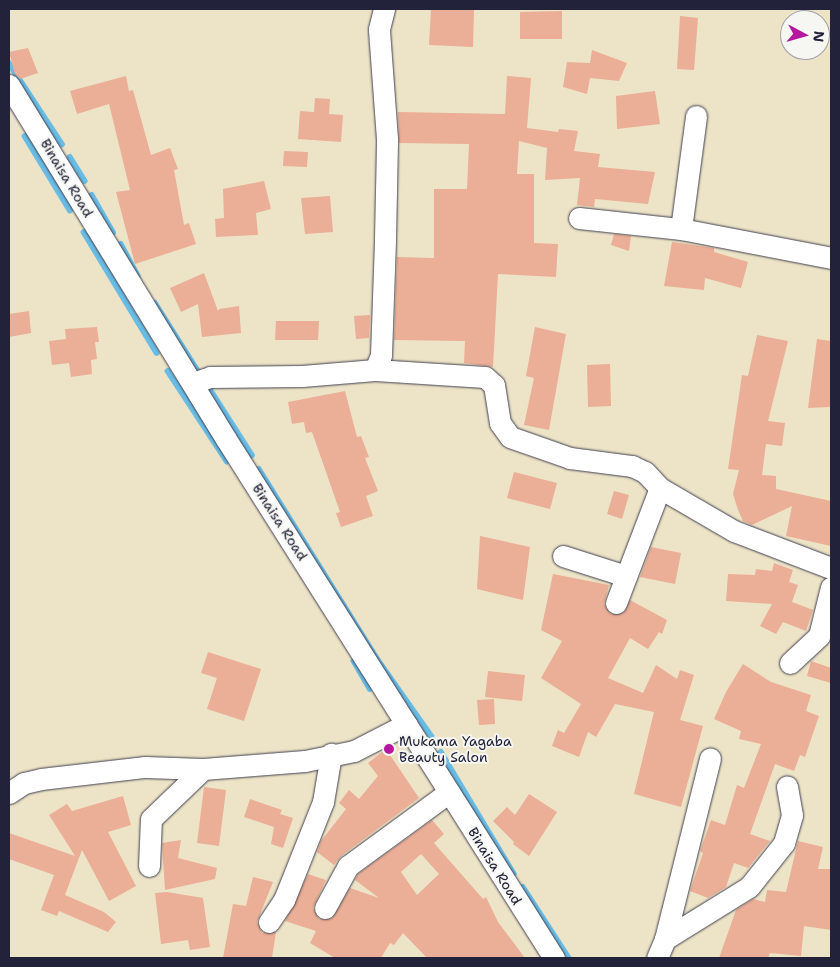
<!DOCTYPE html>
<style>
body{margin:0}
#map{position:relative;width:840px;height:967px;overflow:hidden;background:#ede4c7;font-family:"Shantell Sans",sans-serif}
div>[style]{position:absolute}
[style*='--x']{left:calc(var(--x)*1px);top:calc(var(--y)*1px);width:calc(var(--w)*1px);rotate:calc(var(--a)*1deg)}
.stream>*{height:5.5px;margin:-2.75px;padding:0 2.75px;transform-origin:2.75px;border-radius:2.75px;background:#69bde5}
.building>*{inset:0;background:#ebae96}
.roads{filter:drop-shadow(0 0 1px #403f50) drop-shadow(0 0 1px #403f50)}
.minor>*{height:21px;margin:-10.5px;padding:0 10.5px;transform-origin:10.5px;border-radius:10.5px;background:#fff}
.dots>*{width:14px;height:14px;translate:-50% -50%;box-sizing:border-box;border:2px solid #f6f6f2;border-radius:50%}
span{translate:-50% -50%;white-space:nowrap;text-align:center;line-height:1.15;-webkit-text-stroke:4px #f6f6f2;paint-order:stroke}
.street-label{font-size:14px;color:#22223b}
.poi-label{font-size:14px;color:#22223b}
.left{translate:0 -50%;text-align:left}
.frame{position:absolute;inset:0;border:10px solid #22223b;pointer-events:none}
.north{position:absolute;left:780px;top:10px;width:50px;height:50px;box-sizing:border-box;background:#f6f6f2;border:1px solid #a1a1a9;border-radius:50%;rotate:96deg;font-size:14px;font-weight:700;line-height:20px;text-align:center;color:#22223b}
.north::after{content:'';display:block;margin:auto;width:18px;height:22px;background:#b5179e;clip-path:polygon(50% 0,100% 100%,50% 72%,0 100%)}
</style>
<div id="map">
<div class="stream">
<i style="--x:9;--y:63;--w:97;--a:56.8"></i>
<i style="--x:25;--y:136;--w:87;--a:58.7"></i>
<i style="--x:70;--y:157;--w:28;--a:58"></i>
<i style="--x:92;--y:195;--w:43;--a:60.4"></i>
<i style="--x:84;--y:232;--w:141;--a:58.9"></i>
<i style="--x:121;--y:244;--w:36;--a:62"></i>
<i style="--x:155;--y:303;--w:80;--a:57.7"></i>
<i style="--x:168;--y:371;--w:108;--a:56.8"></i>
<i style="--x:208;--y:386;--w:82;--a:57.5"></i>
<i style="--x:259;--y:469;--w:225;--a:58.1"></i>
<i style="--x:378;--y:660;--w:99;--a:54.9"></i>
<i style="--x:354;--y:661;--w:32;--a:60"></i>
<i style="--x:441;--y:752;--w:142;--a:59.1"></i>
<i style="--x:523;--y:887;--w:85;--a:57.1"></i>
</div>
<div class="building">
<i style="clip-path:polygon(431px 9px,474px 9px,473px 47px,429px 45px)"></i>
<i style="clip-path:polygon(562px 11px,562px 39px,520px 39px,520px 12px)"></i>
<i style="clip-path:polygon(680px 16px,698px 18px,694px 70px,677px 69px)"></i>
<i style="clip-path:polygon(28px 48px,38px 73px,20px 79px,15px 74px,9px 52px)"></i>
<i style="clip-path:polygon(592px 50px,627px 63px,619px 81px,590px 78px,587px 94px,563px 87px,567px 62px,590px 63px)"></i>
<i style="clip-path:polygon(126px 76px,129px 91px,133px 90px,151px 155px,170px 148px,178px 169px,174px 170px,184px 225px,189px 223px,196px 244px,135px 264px,116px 192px,130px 190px,109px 104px,77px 114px,70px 91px)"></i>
<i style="clip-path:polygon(507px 76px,531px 78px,527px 128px,558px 132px,559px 129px,578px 131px,574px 151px,600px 154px,598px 167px,655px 172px,648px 204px,595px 199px,594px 207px,577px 205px,580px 178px,545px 180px,547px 148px,519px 141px,517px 174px,534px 174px,534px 243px,558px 244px,556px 277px,498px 274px,493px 367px,464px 363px,465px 341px,394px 340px,397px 257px,434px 258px,434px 189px,467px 189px,469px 144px,399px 143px,398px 112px,505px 114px)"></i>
<i style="clip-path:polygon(655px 91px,660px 124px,617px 129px,616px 96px)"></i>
<i style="clip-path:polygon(315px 98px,330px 99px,329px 114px,343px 115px,341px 142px,298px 139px,300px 111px,314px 112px)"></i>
<i style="clip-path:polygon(284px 151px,308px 152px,307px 167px,283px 166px)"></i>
<i style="clip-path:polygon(264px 181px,271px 209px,256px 213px,258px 235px,216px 237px,215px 219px,224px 218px,223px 189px)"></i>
<i style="clip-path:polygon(330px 196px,333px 232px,305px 234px,301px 198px)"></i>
<i style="clip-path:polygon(614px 234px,631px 236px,629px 251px,611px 245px)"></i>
<i style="clip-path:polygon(672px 242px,714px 248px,714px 252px,748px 262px,741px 288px,705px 278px,704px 290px,664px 286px)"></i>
<i style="clip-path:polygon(204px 273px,218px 311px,219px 309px,239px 306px,241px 333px,202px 337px,198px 304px,181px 312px,170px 288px)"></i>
<i style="clip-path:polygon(29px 311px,31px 333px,9px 337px,9px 314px)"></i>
<i style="clip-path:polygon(370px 315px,369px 338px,356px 339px,354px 316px)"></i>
<i style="clip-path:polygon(276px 321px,319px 321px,318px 340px,275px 340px)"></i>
<i style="clip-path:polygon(97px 327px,99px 342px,95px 342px,97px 359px,91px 360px,92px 374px,71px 377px,69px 363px,52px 365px,49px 341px,66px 339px,65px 329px)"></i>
<i style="clip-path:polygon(535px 327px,566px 334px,549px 430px,524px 425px,534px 378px,526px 376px)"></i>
<i style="clip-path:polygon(757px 335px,788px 341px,768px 421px,785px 423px,782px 446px,766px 444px,762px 475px,776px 476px,776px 489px,831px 501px,831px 546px,786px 536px,792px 506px,752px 525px,743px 521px,738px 510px,733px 494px,739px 470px,728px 469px,742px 375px,748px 376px)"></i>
<i style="clip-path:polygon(817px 339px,831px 341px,830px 407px,808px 408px)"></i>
<i style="clip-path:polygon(610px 364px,611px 406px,588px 407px,587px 365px)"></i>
<i style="clip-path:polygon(345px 391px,357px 437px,361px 436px,369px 457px,365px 458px,378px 491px,366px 496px,373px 516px,341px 527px,336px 513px,340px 512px,312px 432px,306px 433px,304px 422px,292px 424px,288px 402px)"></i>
<i style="clip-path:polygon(514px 472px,557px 483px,550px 509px,507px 498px)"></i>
<i style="clip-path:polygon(614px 491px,629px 495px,622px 519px,607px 514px)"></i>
<i style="clip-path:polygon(480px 536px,530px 547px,523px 600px,477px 589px)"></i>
<i style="clip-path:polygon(651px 547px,681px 553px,675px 584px,640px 577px)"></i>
<i style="clip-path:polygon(774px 563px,793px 570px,789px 582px,798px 585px,792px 602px,813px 610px,806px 631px,783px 622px,776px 634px,760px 626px,772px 604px,726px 601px,728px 574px,755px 575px,756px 569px,772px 571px)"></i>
<i style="clip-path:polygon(553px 574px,609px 585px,604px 604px,611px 614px,623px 613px,630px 600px,667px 620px,662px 634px,659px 632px,648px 649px,630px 638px,608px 678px,643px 693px,656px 665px,677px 679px,680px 670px,694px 675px,680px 720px,703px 726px,681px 807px,634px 794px,654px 712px,615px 704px,596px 737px,588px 732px,579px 757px,552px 746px,558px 730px,564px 733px,581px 704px,541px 678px,562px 641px,541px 630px)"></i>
<i style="clip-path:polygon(208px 652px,261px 669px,244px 721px,207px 709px,217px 678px,201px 673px)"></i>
<i style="clip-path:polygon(811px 661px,831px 668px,831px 683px,807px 676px)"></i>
<i style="clip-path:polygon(743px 664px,771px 682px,811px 695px,806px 711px,819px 716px,805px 757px,800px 755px,794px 771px,775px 764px,750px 834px,770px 841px,748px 868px,734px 863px,726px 887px,708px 898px,690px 891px,703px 853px,700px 851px,711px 820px,725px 825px,737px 785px,744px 788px,761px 744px,739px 739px,741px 731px,714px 719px,726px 692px)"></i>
<i style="clip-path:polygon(488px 671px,525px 675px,522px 701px,485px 697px)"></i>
<i style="clip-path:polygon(494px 699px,495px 724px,479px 725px,477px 700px)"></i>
<i style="clip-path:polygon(386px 749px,419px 798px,341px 856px,334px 865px,317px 852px,321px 841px,346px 809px,339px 803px,349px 790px,359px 799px,378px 776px,368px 763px)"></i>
<i style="clip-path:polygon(204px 787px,226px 790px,219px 846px,197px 843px)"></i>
<i style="clip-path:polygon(529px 794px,557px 812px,529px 856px,513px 844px,514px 842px,493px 821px,507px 807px,515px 815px)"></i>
<i style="clip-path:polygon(123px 796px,131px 825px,108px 832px,136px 886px,109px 901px,82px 850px,65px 895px,104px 912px,116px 922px,108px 932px,59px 911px,57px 916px,41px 910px,54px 875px,9px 859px,9px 833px,75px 856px,49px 815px,67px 804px,72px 811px)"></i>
<i style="clip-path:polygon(250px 799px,282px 810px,280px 814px,293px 818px,283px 848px,271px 844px,274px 827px,244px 817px)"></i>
<i style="clip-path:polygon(evenodd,432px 820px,444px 834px,434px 843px,483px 899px,486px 897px,498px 922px,525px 958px,427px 958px,403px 933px,394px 945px,390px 943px,381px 958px,335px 958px,310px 943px,316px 931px,285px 921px,308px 874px,326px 880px,313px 908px,319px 919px,332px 918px,350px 888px,379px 898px,355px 880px,358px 874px,432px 820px,421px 854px,439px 874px,417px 895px,401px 872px,421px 854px)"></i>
<i style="clip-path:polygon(181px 840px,178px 858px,217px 868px,215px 879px,165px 890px,162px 843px)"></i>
<i style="clip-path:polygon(798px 841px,823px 847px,818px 869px,831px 869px,831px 930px,804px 926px,801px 956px,770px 953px,768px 958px,719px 958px,736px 910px,753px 899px,765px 902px,767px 890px,786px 892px)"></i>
<i style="clip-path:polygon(253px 877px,273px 882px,257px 922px,262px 933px,276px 932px,272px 958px,223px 958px,233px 904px,246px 906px)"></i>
<i style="clip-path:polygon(167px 892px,203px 898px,210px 947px,190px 950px,188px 940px,161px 944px,155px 893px)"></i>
</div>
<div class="roads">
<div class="minor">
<i style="--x:9;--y:85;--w:415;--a:58.5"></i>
<i style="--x:226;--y:439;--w:614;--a:57.71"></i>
<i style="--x:579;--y:218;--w:103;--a:6.2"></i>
<i style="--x:681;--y:229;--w:153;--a:10.9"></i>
<i style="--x:681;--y:229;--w:114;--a:-82.4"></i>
<i style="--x:375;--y:370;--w:110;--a:3.6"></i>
<i style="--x:485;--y:377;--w:12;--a:42"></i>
<i style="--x:494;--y:385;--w:38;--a:81"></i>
<i style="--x:500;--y:423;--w:17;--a:54"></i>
<i style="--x:510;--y:437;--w:64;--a:19.3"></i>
<i style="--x:570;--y:458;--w:63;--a:7.4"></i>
<i style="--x:632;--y:466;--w:14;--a:25"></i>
<i style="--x:645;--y:472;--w:22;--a:47"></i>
<i style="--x:192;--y:383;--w:19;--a:-18"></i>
<i style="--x:210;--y:377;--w:92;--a:-0.6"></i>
<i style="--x:302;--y:376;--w:73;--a:-4.7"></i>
<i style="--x:375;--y:370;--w:16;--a:-68"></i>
<i style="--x:381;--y:355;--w:117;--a:-88"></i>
<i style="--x:385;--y:238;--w:99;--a:-88.8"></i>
<i style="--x:387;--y:139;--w:110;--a:-94.2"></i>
<i style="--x:379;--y:29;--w:21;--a:-76"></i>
<i style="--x:563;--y:556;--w:66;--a:17.6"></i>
<i style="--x:616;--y:603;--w:123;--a:-69.1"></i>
<i style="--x:660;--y:488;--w:86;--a:30.2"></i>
<i style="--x:734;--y:531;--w:104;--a:20.9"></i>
<i style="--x:790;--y:663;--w:40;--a:-43"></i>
<i style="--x:819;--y:636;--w:50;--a:-76.2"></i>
<i style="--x:9;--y:793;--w:18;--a:-34"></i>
<i style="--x:24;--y:783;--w:17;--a:-13"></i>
<i style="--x:41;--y:779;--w:105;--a:-6.6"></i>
<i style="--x:145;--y:767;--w:58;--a:2"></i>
<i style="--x:203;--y:769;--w:102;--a:-4.5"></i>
<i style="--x:305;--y:761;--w:50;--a:-11.5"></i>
<i style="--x:354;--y:751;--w:59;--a:-27"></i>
<i style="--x:149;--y:866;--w:47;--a:-87.6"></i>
<i style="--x:151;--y:819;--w:72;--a:-43.9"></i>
<i style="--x:325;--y:908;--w:48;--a:-61.3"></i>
<i style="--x:348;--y:866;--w:125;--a:-36.2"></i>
<i style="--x:269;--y:922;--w:27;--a:-56"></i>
<i style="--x:284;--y:900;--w:105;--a:-68.3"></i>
<i style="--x:323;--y:802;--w:49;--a:-80.5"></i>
<i style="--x:665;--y:939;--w:186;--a:-76"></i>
<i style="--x:657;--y:958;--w:21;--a:-67"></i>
<i style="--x:665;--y:939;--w:99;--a:-31.8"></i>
<i style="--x:749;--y:887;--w:56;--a:-51.5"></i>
<i style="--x:784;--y:843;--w:29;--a:-74"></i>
<i style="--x:792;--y:815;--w:29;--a:-100"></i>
</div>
</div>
<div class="dots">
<i style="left:389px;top:749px;background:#b5179e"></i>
</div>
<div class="street-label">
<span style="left:67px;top:178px;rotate:59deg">Binaisa Road</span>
<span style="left:280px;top:522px;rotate:57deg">Binaisa Road</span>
<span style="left:495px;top:866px;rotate:58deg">Binaisa Road</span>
</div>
<div class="poi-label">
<span class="left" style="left:399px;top:749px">Mukama Yagaba<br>Beauty Salon</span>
</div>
<div class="frame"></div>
<div class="north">N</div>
</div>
